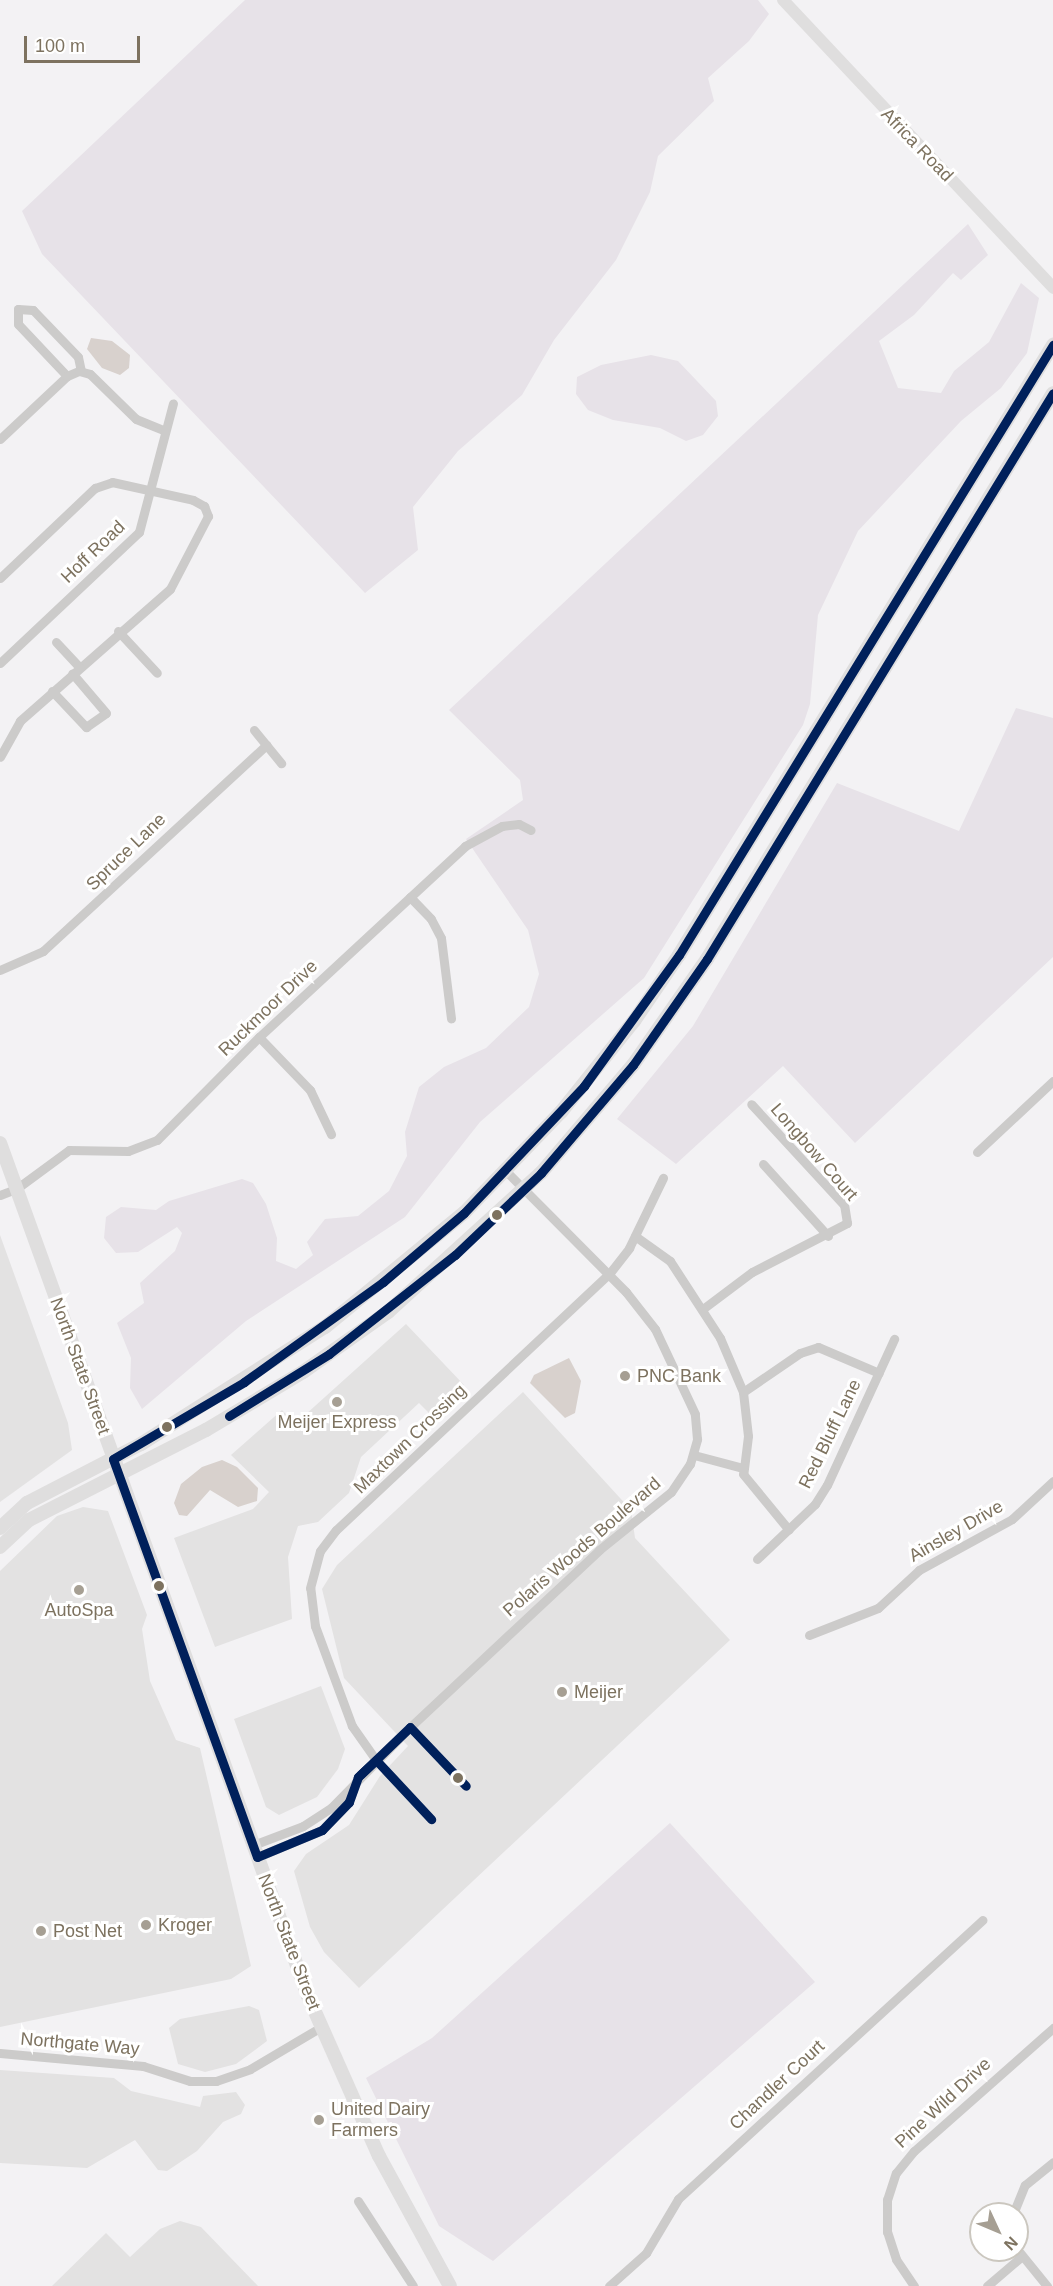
<!DOCTYPE html>
<style>
body{margin:0}
#map{position:relative;width:1053px;height:2286px;overflow:hidden;background:#f3f2f4;font-family:Helvetica,sans-serif}
div>[style]{position:absolute}
[style*='--x']{left:calc(var(--x)*1px);top:calc(var(--y)*1px);width:calc(var(--w)*1px);rotate:calc(var(--a)*1deg)}
.built>*{inset:0;background:#e3e2e2}
.green>*{inset:0;background:#e7e2e8}
.water>*{inset:0;background:#d8d1cd}
.street>*{height:9px;margin:-4.5px;padding:0 4.5px;transform-origin:4.5px;border-radius:4.5px;background:#cccbca}
.secondary>*{height:12px;margin:-6px;padding:0 6px;transform-origin:6px;border-radius:6px;background:#dfdede}
.primary>*{height:14px;margin:-7px;padding:0 7px;transform-origin:7px;border-radius:7px;background:#dfdede}
.bus-1>*{height:9px;margin:-4.5px;padding:0 4.5px;transform-origin:4.5px;border-radius:4.5px;background:#00205b}
.dots>*{width:16px;height:16px;translate:-50% -50%;box-sizing:border-box;border:3px solid #fff;border-radius:50%}
span{translate:-50% -50%;white-space:nowrap;text-align:center;line-height:1.15;-webkit-text-stroke:6px #fff;paint-order:stroke}
.street-label{font-size:18px;color:#7d725f}
.poi-label{font-size:18px;color:#7d725f}
.left{translate:0 -50%;text-align:left}
.north{position:absolute;left:969px;top:2202px;width:60px;height:60px;box-sizing:border-box;background:#fff;border:2px solid #cbc7bf;border-radius:50%;rotate:134deg;font-size:16px;font-weight:700;line-height:24px;text-align:center;color:#7d725f}
.north::after{content:'';display:block;margin:auto;width:21px;height:27px;background:#a69f93;clip-path:polygon(50% 0,100% 100%,50% 72%,0 100%)}
.scale{position:absolute;left:24px;top:36px;width:116px;height:27px;box-sizing:border-box;border:3px solid #7d725f;border-top:0;padding-left:8px;font-size:18px;line-height:21px;white-space:nowrap;color:#7d725f;-webkit-text-stroke:4px #fff;paint-order:stroke}
</style>
<div id="map">
<div class="built">
<i style="clip-path:polygon(0 1235px,68px 1423px,72px 1450px,0 1502px)"></i>
<i style="clip-path:polygon(406px 1324px,464px 1385px,432px 1416px,419px 1403px,361px 1457px,349px 1493px,318px 1522px,298px 1526px,288px 1557px,292px 1619px,215px 1647px,174px 1538px,253px 1509px,269px 1492px,231px 1455px,282px 1410px,295px 1424px)"></i>
<i style="clip-path:polygon(523px 1392px,631px 1510px,635px 1538px,730px 1640px,359px 1988px,324px 1952px,310px 1927px,294px 1871px,306px 1854px,349px 1825px,380px 1776px,408px 1746px,344px 1678px,322px 1589px,337px 1565px)"></i>
<i style="clip-path:polygon(83px 1507px,108px 1511px,147px 1615px,142px 1629px,150px 1681px,176px 1740px,200px 1748px,251px 1966px,231px 1979px,0 2027px,0 1571px,57px 1516px)"></i>
<i style="clip-path:polygon(321px 1686px,345px 1749px,338px 1769px,317px 1797px,279px 1815px,266px 1807px,234px 1719px)"></i>
<i style="clip-path:polygon(249px 2006px,259px 2010px,267px 2041px,236px 2064px,205px 2072px,178px 2064px,169px 2028px,180px 2019px)"></i>
<i style="clip-path:polygon(0 2070px,114px 2078px,131px 2091px,200px 2107px,203px 2096px,236px 2092px,245px 2105px,241px 2114px,223px 2122px,197px 2151px,167px 2171px,158px 2170px,135px 2140px,87px 2168px,0 2163px)"></i>
<i style="clip-path:polygon(180px 2221px,201px 2227px,258px 2286px,52px 2286px,106px 2233px,130px 2257px,160px 2229px)"></i>
</div>
<div class="green">
<i style="clip-path:polygon(245px 0,758px 0,769px 14px,749px 41px,708px 78px,714px 101px,658px 156px,650px 192px,616px 260px,554px 340px,522px 395px,458px 451px,413px 507px,418px 550px,365px 593px,42px 254px,22px 211px)"></i>
<i style="clip-path:polygon(968px 224px,988px 255px,961px 280px,953px 273px,914px 315px,879px 341px,898px 388px,941px 393px,954px 371px,989px 342px,1021px 283px,1039px 298px,1027px 353px,1001px 388px,961px 421px,858px 531px,818px 615px,810px 704px,803px 725px,644px 978px,480px 1122px,405px 1217px,246px 1321px,142px 1409px,130px 1388px,131px 1358px,117px 1323px,144px 1303px,140px 1283px,175px 1251px,182px 1233px,177px 1227px,138px 1252px,116px 1253px,104px 1238px,106px 1217px,121px 1207px,156px 1210px,169px 1201px,242px 1179px,253px 1183px,266px 1204px,277px 1238px,276px 1261px,296px 1269px,313px 1255px,307px 1242px,325px 1219px,358px 1216px,389px 1191px,407px 1156px,405px 1132px,419px 1087px,444px 1067px,486px 1048px,529px 1007px,539px 974px,528px 930px,466px 839px,523px 800px,520px 780px,449px 710px)"></i>
<i style="clip-path:polygon(651px 355px,678px 361px,716px 401px,718px 416px,703px 435px,686px 441px,660px 428px,613px 420px,588px 410px,576px 394px,577px 377px,601px 365px)"></i>
<i style="clip-path:polygon(1016px 708px,1053px 718px,1053px 957px,855px 1143px,783px 1066px,676px 1164px,617px 1119px,693px 1026px,837px 783px,959px 831px)"></i>
<i style="clip-path:polygon(670px 1823px,815px 1982px,493px 2261px,439px 2226px,366px 2078px,432px 2038px)"></i>
</div>
<div class="water">
<i style="clip-path:polygon(91px 338px,112px 341px,130px 355px,129px 368px,120px 375px,102px 368px,87px 349px)"></i>
<i style="clip-path:polygon(569px 1358px,581px 1381px,575px 1413px,565px 1418px,530px 1383px,534px 1375px)"></i>
<i style="clip-path:polygon(222px 1460px,237px 1467px,258px 1488px,257px 1501px,238px 1507px,210px 1490px,187px 1516px,179px 1515px,174px 1503px,181px 1484px,202px 1467px)"></i>
</div>
<div class="street">
<i style="--x:67;--y:376;--w:71;--a:-133.3"></i>
<i style="--x:18;--y:324;--w:15;--a:-90"></i>
<i style="--x:18;--y:309;--w:15;--a:4"></i>
<i style="--x:33;--y:310;--w:65;--a:46.2"></i>
<i style="--x:78;--y:357;--w:14;--a:78"></i>
<i style="--x:0;--y:439;--w:92;--a:-43.2"></i>
<i style="--x:67;--y:376;--w:13;--a:-23"></i>
<i style="--x:79;--y:371;--w:11;--a:15"></i>
<i style="--x:90;--y:374;--w:64;--a:44.4"></i>
<i style="--x:136;--y:419;--w:29;--a:22"></i>
<i style="--x:0;--y:578;--w:131;--a:-43.5"></i>
<i style="--x:95;--y:488;--w:18;--a:-19"></i>
<i style="--x:112;--y:482;--w:83;--a:12.5"></i>
<i style="--x:193;--y:500;--w:13;--a:29"></i>
<i style="--x:204;--y:506;--w:11;--a:68"></i>
<i style="--x:208;--y:516;--w:82;--a:117.5"></i>
<i style="--x:170;--y:589;--w:200;--a:138.7"></i>
<i style="--x:20;--y:721;--w:41;--a:119.1"></i>
<i style="--x:118;--y:631;--w:57;--a:47.1"></i>
<i style="--x:56;--y:642;--w:34;--a:47"></i>
<i style="--x:0;--y:663;--w:191;--a:-43.3"></i>
<i style="--x:139;--y:532;--w:133;--a:-75.2"></i>
<i style="--x:52;--y:691;--w:50;--a:46.6"></i>
<i style="--x:86;--y:727;--w:24;--a:-35"></i>
<i style="--x:106;--y:713;--w:52;--a:-130.4"></i>
<i style="--x:254;--y:730;--w:43;--a:50.7"></i>
<i style="--x:410;--y:897;--w:30;--a:46"></i>
<i style="--x:431;--y:919;--w:21;--a:62"></i>
<i style="--x:441;--y:938;--w:81;--a:82.9"></i>
<i style="--x:0;--y:970;--w:47;--a:-23.8"></i>
<i style="--x:43;--y:951;--w:304;--a:-42.7"></i>
<i style="--x:259;--y:1037;--w:74;--a:46.1"></i>
<i style="--x:310;--y:1090;--w:49;--a:64.5"></i>
<i style="--x:977;--y:1152;--w:104;--a:-43.1"></i>
<i style="--x:763;--y:1164;--w:97;--a:47.9"></i>
<i style="--x:0;--y:1195;--w:17;--a:-21"></i>
<i style="--x:16;--y:1189;--w:66;--a:-36.3"></i>
<i style="--x:69;--y:1150;--w:59;--a:1"></i>
<i style="--x:128;--y:1151;--w:31;--a:-21"></i>
<i style="--x:157;--y:1140;--w:145;--a:-45.3"></i>
<i style="--x:259;--y:1037;--w:281;--a:-42.8"></i>
<i style="--x:465;--y:846;--w:42;--a:-28.4"></i>
<i style="--x:502;--y:826;--w:17;--a:-7"></i>
<i style="--x:519;--y:824;--w:13;--a:27"></i>
<i style="--x:635;--y:1236;--w:43;--a:35.5"></i>
<i style="--x:670;--y:1261;--w:92;--a:57"></i>
<i style="--x:720;--y:1338;--w:59;--a:66.9"></i>
<i style="--x:743;--y:1392;--w:44;--a:83.5"></i>
<i style="--x:748;--y:1436;--w:38;--a:97"></i>
<i style="--x:743;--y:1474;--w:72;--a:50.6"></i>
<i style="--x:704;--y:1308;--w:60;--a:-36.9"></i>
<i style="--x:752;--y:1272;--w:107;--a:-27.3"></i>
<i style="--x:847;--y:1223;--w:18;--a:-99"></i>
<i style="--x:844;--y:1205;--w:137;--a:-132.6"></i>
<i style="--x:743;--y:1392;--w:69;--a:-34.4"></i>
<i style="--x:800;--y:1353;--w:19;--a:-18"></i>
<i style="--x:818;--y:1347;--w:66;--a:23.1"></i>
<i style="--x:694;--y:1455;--w:51;--a:14.9"></i>
<i style="--x:757;--y:1559;--w:80;--a:-43.5"></i>
<i style="--x:815;--y:1504;--w:22;--a:-58"></i>
<i style="--x:827;--y:1485;--w:161;--a:-65.3"></i>
<i style="--x:809;--y:1635;--w:74;--a:-21.4"></i>
<i style="--x:878;--y:1608;--w:56;--a:-42.8"></i>
<i style="--x:919;--y:1570;--w:106;--a:-28.7"></i>
<i style="--x:1012;--y:1519;--w:56;--a:-42.8"></i>
<i style="--x:376;--y:1760;--w:42;--a:-125.2"></i>
<i style="--x:352;--y:1726;--w:107;--a:-110.3"></i>
<i style="--x:315;--y:1626;--w:38;--a:-97"></i>
<i style="--x:310;--y:1588;--w:38;--a:-75"></i>
<i style="--x:320;--y:1551;--w:26;--a:-53"></i>
<i style="--x:336;--y:1530;--w:374;--a:-43.2"></i>
<i style="--x:609;--y:1274;--w:33;--a:-52"></i>
<i style="--x:629;--y:1248;--w:78;--a:-64.1"></i>
<i style="--x:253;--y:1845;--w:53;--a:-20.8"></i>
<i style="--x:303;--y:1826;--w:33;--a:-33"></i>
<i style="--x:331;--y:1808;--w:110;--a:-45.7"></i>
<i style="--x:408;--y:1729;--w:262;--a:-43.1"></i>
<i style="--x:599;--y:1550;--w:92;--a:-38.9"></i>
<i style="--x:671;--y:1492;--w:34;--a:-56"></i>
<i style="--x:690;--y:1464;--w:26;--a:-74"></i>
<i style="--x:697;--y:1439;--w:25;--a:-95"></i>
<i style="--x:695;--y:1414;--w:94;--a:-115.2"></i>
<i style="--x:655;--y:1329;--w:47;--a:-128.1"></i>
<i style="--x:626;--y:1292;--w:170;--a:-134.8"></i>
<i style="--x:257;--y:1857;--w:70;--a:-22.6"></i>
<i style="--x:322;--y:1830;--w:39;--a:-46"></i>
<i style="--x:349;--y:1802;--w:21;--a:-71"></i>
<i style="--x:0;--y:2053;--w:144;--a:5.2"></i>
<i style="--x:143;--y:2066;--w:49;--a:17.7"></i>
<i style="--x:190;--y:2081;--w:26;--a:0"></i>
<i style="--x:216;--y:2081;--w:36;--a:-19"></i>
<i style="--x:250;--y:2069;--w:82;--a:-30.6"></i>
<i style="--x:358;--y:2201;--w:101;--a:57.1"></i>
<i style="--x:1013;--y:2214;--w:31;--a:-68"></i>
<i style="--x:1025;--y:2185;--w:36;--a:-39"></i>
<i style="--x:1017;--y:2249;--w:48;--a:51"></i>
<i style="--x:609;--y:2286;--w:50;--a:-41.7"></i>
<i style="--x:646;--y:2253;--w:63;--a:-59.3"></i>
<i style="--x:678;--y:2199;--w:413;--a:-42.5"></i>
<i style="--x:914;--y:2286;--w:32;--a:-124"></i>
<i style="--x:896;--y:2259;--w:28;--a:-108"></i>
<i style="--x:887;--y:2232;--w:32;--a:-90"></i>
<i style="--x:887;--y:2200;--w:28;--a:-72"></i>
<i style="--x:896;--y:2173;--w:28;--a:-51"></i>
<i style="--x:914;--y:2151;--w:186;--a:-41.5"></i>
<i style="--x:987;--y:2286;--w:45;--a:-40.5"></i>
</div>
<div class="secondary">
<i style="--x:783;--y:0;--w:395;--a:46.8"></i>
</div>
<div class="primary">
<i style="--x:0;--y:1143;--w:907;--a:70.15"></i>
<i style="--x:308;--y:1996;--w:175;--a:66.1"></i>
<i style="--x:379;--y:2156;--w:148;--a:61.4"></i>
<i style="--x:0;--y:1528;--w:37;--a:-43"></i>
<i style="--x:27;--y:1503;--w:128;--a:-27.4"></i>
<i style="--x:141;--y:1444;--w:218;--a:-32.5"></i>
<i style="--x:325;--y:1327;--w:180;--a:-39.4"></i>
<i style="--x:464;--y:1213;--w:140;--a:-46.2"></i>
<i style="--x:561;--y:1112;--w:117;--a:-51.3"></i>
<i style="--x:634;--y:1021;--w:80;--a:-55.7"></i>
<i style="--x:679;--y:955;--w:716;--a:-58.49"></i>
<i style="--x:0;--y:1547;--w:40;--a:-43"></i>
<i style="--x:29;--y:1520;--w:199;--a:-27"></i>
<i style="--x:206;--y:1430;--w:113;--a:-30.9"></i>
<i style="--x:303;--y:1372;--w:104;--a:-35.2"></i>
<i style="--x:388;--y:1312;--w:207;--a:-42.3"></i>
<i style="--x:541;--y:1173;--w:142;--a:-49.6"></i>
<i style="--x:633;--y:1065;--w:129;--a:-55.1"></i>
<i style="--x:707;--y:959;--w:663;--a:-58.56"></i>
</div>
<div class="bus-1">
<i style="--x:229;--y:1416;--w:118;--a:-31.8"></i>
<i style="--x:329;--y:1354;--w:160;--a:-38.2"></i>
<i style="--x:455;--y:1255;--w:119;--a:-43.6"></i>
<i style="--x:541;--y:1173;--w:142;--a:-49.6"></i>
<i style="--x:633;--y:1065;--w:129;--a:-55.1"></i>
<i style="--x:707;--y:959;--w:663;--a:-58.56"></i>
<i style="--x:376;--y:1760;--w:25;--a:137"></i>
<i style="--x:358;--y:1777;--w:27;--a:110"></i>
<i style="--x:349;--y:1802;--w:39;--a:134"></i>
<i style="--x:322;--y:1830;--w:70;--a:157.4"></i>
<i style="--x:257;--y:1857;--w:423;--a:-109.9"></i>
<i style="--x:113;--y:1459;--w:152;--a:-30.4"></i>
<i style="--x:244;--y:1382;--w:171;--a:-35.7"></i>
<i style="--x:383;--y:1282;--w:106;--a:-40.4"></i>
<i style="--x:464;--y:1213;--w:175;--a:-46.6"></i>
<i style="--x:584;--y:1086;--w:162;--a:-54.1"></i>
<i style="--x:679;--y:955;--w:716;--a:-58.49"></i>
<i style="--x:376;--y:1760;--w:81;--a:47"></i>
<i style="--x:360;--y:1775;--w:69;--a:-43.8"></i>
<i style="--x:410;--y:1727;--w:81;--a:46.5"></i>
</div>
<div class="dots">
<i style="left:497px;top:1215px;background:#7d725f"></i>
<i style="left:625px;top:1376px;background:#a69f93"></i>
<i style="left:337px;top:1402px;background:#a69f93"></i>
<i style="left:167px;top:1427px;background:#7d725f"></i>
<i style="left:159px;top:1586px;background:#7d725f"></i>
<i style="left:79px;top:1590px;background:#a69f93"></i>
<i style="left:562px;top:1692px;background:#a69f93"></i>
<i style="left:458px;top:1778px;background:#7d725f"></i>
<i style="left:146px;top:1925px;background:#a69f93"></i>
<i style="left:41px;top:1931px;background:#a69f93"></i>
<i style="left:319px;top:2120px;background:#a69f93"></i>
</div>
<div class="street-label">
<span style="left:917px;top:145px;rotate:46deg">Africa Road</span>
<span style="left:93px;top:552px;rotate:-44deg">Hoff Road</span>
<span style="left:126px;top:852px;rotate:-44deg">Spruce Lane</span>
<span style="left:268px;top:1008px;rotate:-44deg">Ruckmoor Drive</span>
<span style="left:814px;top:1152px;rotate:49deg">Longbow Court</span>
<span style="left:80px;top:1366px;rotate:70deg">North State Street</span>
<span style="left:830px;top:1434px;rotate:-64deg">Red Bluff Lane</span>
<span style="left:410px;top:1439px;rotate:-44deg">Maxtown Crossing</span>
<span style="left:956px;top:1531px;rotate:-30deg">Ainsley Drive</span>
<span style="left:582px;top:1547px;rotate:-41deg">Polaris Woods Boulevard</span>
<span style="left:289px;top:1942px;rotate:69deg">North State Street</span>
<span style="left:80px;top:2044px;rotate:5deg">Northgate Way</span>
<span style="left:777px;top:2085px;rotate:-43deg">Chandler Court</span>
<span style="left:943px;top:2103px;rotate:-43deg">Pine Wild Drive</span>
</div>
<div class="poi-label">
<span class="left" style="left:637px;top:1376px">PNC Bank</span>
<span style="left:337px;top:1422px">Meijer Express</span>
<span style="left:79px;top:1610px">AutoSpa</span>
<span class="left" style="left:574px;top:1692px">Meijer</span>
<span class="left" style="left:158px;top:1925px">Kroger</span>
<span class="left" style="left:53px;top:1931px">Post Net</span>
<span class="left" style="left:331px;top:2120px">United Dairy<br>Farmers</span>
</div>
<div class="north">N</div>
<div class="scale">100 m</div>
</div>
